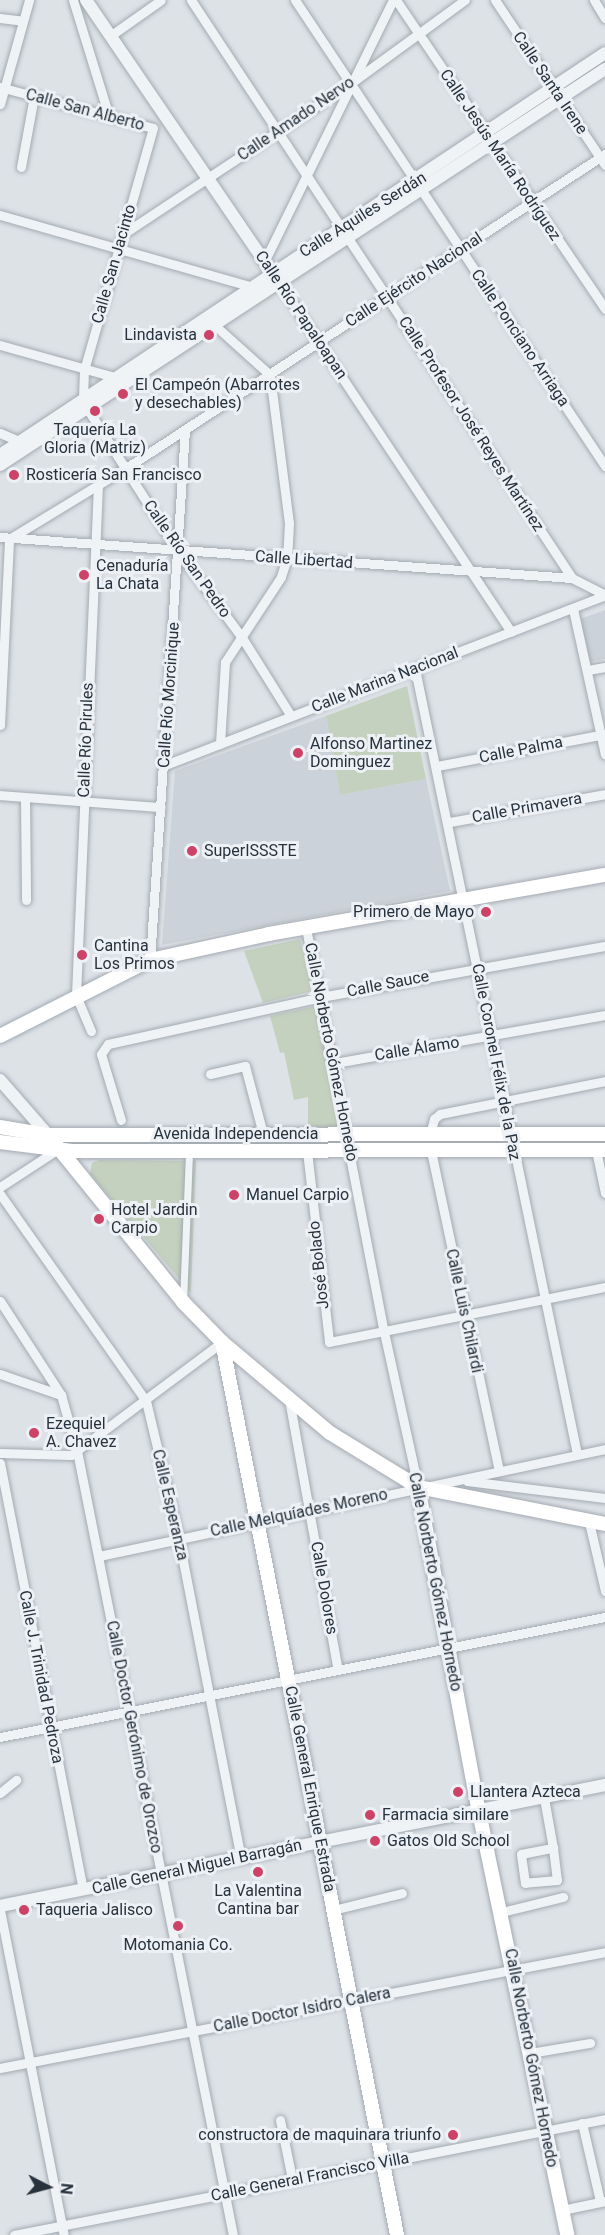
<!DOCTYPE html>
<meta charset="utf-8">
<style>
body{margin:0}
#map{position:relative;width:605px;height:2235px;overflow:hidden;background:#dde2e7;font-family:Roboto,sans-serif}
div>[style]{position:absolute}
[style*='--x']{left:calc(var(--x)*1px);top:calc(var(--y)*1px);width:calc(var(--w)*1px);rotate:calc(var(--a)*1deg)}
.built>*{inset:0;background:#ccd2d9}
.green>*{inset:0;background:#c5d1bf}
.roads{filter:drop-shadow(0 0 2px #a3aab1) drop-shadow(0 0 2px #a3aab1)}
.pedestrian>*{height:7px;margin:-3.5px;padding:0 3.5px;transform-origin:3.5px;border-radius:3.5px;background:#f0f3f5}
.minor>*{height:9px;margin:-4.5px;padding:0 4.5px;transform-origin:4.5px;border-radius:4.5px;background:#f0f3f5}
.tertiary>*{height:12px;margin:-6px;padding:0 6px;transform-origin:6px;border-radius:6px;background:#f0f3f5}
.secondary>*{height:14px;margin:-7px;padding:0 7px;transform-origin:7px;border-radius:7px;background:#fff}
.dots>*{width:16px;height:16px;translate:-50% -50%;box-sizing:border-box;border:3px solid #edf1f5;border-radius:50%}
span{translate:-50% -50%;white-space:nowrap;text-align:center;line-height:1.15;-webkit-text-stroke:6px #edf1f5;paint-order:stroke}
.street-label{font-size:16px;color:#27323d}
.poi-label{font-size:16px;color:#27323d}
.right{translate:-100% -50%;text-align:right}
.left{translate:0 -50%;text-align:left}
.north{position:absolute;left:18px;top:2157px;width:60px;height:60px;-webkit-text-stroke:4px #edf1f5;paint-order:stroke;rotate:96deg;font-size:16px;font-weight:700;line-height:24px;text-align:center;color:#27323d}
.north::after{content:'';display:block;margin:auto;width:21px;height:27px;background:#27323d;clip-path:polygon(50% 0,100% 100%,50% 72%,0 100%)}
</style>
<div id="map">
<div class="built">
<i style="clip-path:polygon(605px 610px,605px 659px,589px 662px,580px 619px)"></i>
<i style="clip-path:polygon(326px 716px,340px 795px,426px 779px,450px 891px,162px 945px,175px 771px)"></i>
</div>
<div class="green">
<i style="clip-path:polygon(407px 686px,426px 779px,340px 795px,326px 716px)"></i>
<i style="clip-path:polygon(300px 939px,313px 991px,263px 1003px,244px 951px)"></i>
<i style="clip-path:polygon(316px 1006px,340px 1129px,308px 1126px,308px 1097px,294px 1100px,284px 1052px,280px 1053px,270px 1016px)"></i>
<i style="clip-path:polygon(100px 1160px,196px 1161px,191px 1293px,90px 1174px,92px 1163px)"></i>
</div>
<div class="roads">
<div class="pedestrian">
<i style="--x:183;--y:1302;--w:151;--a:-87.7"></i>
</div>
<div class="minor">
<i style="--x:73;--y:0;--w:121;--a:72.8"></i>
<i style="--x:191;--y:0;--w:692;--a:56.61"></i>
<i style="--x:295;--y:0;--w:560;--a:56.37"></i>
<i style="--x:396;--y:0;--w:373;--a:55.9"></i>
<i style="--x:495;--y:0;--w:198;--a:56.3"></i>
<i style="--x:594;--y:0;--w:21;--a:59"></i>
<i style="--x:0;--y:18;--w:23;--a:7"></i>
<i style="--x:110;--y:36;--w:62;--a:-35.2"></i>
<i style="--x:0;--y:87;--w:158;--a:15"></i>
<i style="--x:0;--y:104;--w:108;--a:-74.4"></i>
<i style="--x:153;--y:128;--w:252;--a:105.9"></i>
<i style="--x:84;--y:370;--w:32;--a:92"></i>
<i style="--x:83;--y:402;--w:177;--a:57.5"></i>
<i style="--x:178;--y:551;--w:106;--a:53.5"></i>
<i style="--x:241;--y:636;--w:94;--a:58"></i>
<i style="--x:21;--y:167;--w:72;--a:-79.6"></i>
<i style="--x:0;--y:215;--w:267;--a:15.9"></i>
<i style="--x:123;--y:234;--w:273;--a:-33.5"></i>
<i style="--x:351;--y:83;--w:141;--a:-36.1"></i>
<i style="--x:264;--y:262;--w:292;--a:-63.8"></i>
<i style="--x:278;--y:281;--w:421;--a:56.4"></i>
<i style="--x:210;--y:321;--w:81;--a:42"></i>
<i style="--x:270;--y:375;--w:149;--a:82.7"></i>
<i style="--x:289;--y:523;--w:35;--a:93"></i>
<i style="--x:287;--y:558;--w:20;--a:108"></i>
<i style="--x:281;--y:577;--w:102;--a:123.4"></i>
<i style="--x:225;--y:662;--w:82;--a:93.5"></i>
<i style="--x:0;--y:345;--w:123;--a:15.6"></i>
<i style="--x:0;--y:433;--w:26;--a:23"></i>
<i style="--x:0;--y:537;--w:573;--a:4.1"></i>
<i style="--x:572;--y:578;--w:37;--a:27"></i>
<i style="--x:573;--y:609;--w:149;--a:77.6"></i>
<i style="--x:415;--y:669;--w:802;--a:78.34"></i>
<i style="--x:588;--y:670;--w:17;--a:-10"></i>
<i style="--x:0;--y:725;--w:186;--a:-87.2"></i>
<i style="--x:9;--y:539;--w:137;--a:-31.3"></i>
<i style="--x:126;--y:468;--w:573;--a:-33.25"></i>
<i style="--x:165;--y:765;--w:472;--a:-21.1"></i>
<i style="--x:437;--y:766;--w:171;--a:-10.8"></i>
<i style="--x:0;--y:795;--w:161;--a:4.3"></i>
<i style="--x:25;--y:798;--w:102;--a:89.4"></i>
<i style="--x:450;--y:822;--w:158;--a:-10.2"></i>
<i style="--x:306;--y:928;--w:411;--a:79.1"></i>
<i style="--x:384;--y:1332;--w:159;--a:77.6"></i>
<i style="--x:150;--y:960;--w:531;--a:-86.22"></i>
<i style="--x:91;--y:1031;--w:39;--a:-113"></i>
<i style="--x:76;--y:995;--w:510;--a:-87.53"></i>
<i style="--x:335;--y:1063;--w:274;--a:-10.1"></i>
<i style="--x:210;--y:1074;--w:36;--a:-13"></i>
<i style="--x:245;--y:1066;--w:70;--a:75.2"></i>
<i style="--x:121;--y:1120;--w:69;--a:-106.9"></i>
<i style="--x:101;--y:1054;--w:12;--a:-55"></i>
<i style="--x:108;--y:1044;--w:218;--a:-12.4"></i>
<i style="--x:321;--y:997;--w:289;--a:-10.2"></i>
<i style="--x:430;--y:1134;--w:16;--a:-75"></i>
<i style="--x:434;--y:1119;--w:8;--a:-40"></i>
<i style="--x:440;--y:1114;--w:168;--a:-11.3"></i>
<i style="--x:596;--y:1150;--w:44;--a:78.2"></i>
<i style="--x:307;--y:1151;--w:192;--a:83.4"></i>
<i style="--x:329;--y:1342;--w:281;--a:-11.3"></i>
<i style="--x:431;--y:1151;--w:327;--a:78"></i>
<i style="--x:0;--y:1187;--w:69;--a:-33.2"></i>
<i style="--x:0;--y:1194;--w:253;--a:54.8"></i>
<i style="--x:146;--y:1401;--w:143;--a:76.6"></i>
<i style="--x:179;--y:1540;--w:324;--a:79"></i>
<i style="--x:0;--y:1301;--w:112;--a:57"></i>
<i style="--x:61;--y:1395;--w:58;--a:74.1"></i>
<i style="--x:77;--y:1451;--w:799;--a:78.75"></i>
<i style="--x:0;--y:1374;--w:65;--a:19"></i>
<i style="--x:289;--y:1399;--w:275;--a:79.8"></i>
<i style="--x:0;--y:1453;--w:71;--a:1.6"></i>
<i style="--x:71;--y:1455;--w:189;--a:-36.8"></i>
<i style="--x:0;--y:1463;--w:435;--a:79"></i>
<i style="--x:467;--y:1481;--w:139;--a:7"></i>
<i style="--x:589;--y:1522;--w:71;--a:76.9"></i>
<i style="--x:99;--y:1556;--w:517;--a:-11.94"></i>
<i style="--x:0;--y:1737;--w:617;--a:-11.22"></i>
<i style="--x:0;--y:1793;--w:21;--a:-39"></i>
<i style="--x:544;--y:1798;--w:51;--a:79.8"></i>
<i style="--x:553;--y:1848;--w:32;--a:83"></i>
<i style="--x:557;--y:1880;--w:32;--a:175"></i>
<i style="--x:525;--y:1883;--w:29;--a:-98"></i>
<i style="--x:521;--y:1854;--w:33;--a:-11"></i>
<i style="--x:0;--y:1910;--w:331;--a:78.9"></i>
<i style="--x:333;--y:1910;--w:71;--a:-13.8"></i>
<i style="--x:502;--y:1912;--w:63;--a:-13.8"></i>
<i style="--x:530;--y:2053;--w:61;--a:-9.5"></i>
<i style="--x:0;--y:2068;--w:616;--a:-10.85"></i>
<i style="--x:280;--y:2120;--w:60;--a:78.5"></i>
<i style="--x:582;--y:2123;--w:80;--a:77"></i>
<i style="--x:562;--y:2210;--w:44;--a:-11.8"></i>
<i style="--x:14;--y:2235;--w:602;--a:-11.1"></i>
</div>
<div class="tertiary">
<i style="--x:86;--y:0;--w:338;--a:55.7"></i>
<i style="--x:0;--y:455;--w:726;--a:-33.6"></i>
<i style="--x:0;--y:465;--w:723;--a:-33.21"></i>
<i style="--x:0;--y:1080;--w:73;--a:48.9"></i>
<i style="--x:0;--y:1906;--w:617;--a:-11.31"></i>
</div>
<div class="secondary">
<i style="--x:0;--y:1036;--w:168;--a:-26.9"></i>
<i style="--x:150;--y:960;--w:122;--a:-12.3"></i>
<i style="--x:269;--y:934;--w:341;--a:-10"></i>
<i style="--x:0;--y:1127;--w:49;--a:9.5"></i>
<i style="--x:48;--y:1135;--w:557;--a:-0.1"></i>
<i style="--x:48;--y:1135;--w:215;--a:51"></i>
<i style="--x:183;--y:1302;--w:56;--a:45.7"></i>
<i style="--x:222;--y:1342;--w:141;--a:40.1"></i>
<i style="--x:330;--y:1433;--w:103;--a:31.5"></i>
<i style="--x:418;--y:1487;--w:191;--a:11.2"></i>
<i style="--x:0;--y:1142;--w:72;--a:7.2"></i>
<i style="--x:71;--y:1151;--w:534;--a:-0.11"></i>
<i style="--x:222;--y:1342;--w:910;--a:78.91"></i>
<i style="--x:418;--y:1487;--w:331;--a:79.4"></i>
<i style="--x:479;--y:1812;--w:432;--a:78.2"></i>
</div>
</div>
<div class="dots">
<i style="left:209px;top:335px;background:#cc4367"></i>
<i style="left:123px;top:394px;background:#cc4367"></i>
<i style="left:95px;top:411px;background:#cc4367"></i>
<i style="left:14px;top:475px;background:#cc4367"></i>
<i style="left:84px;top:575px;background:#cc4367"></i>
<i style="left:298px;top:753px;background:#cc4367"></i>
<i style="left:192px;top:851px;background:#cc4367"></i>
<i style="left:486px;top:912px;background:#cc4367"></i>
<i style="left:82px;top:955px;background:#cc4367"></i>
<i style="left:234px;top:1195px;background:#cc4367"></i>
<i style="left:99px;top:1219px;background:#cc4367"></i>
<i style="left:34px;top:1433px;background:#cc4367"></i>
<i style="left:458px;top:1792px;background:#cc4367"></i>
<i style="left:370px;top:1815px;background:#cc4367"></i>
<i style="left:375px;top:1841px;background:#cc4367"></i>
<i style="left:258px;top:1872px;background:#cc4367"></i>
<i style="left:24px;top:1910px;background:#cc4367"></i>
<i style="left:178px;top:1926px;background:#cc4367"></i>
<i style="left:453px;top:2135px;background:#cc4367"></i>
</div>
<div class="street-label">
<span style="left:550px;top:83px;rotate:56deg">Calle Santa Irene</span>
<span style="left:85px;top:110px;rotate:15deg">Calle San Alberto</span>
<span style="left:296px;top:119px;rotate:-34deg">Calle Amado Nervo</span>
<span style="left:500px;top:155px;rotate:56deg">Calle Jesús María Rodríguez</span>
<span style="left:363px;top:215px;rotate:-32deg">Calle Aquiles Serdán</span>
<span style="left:114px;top:264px;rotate:-74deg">Calle San Jacinto</span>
<span style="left:414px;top:280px;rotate:-33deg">Calle Ejército Nacional</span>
<span style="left:301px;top:315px;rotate:56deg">Calle Río Papaloapan</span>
<span style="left:520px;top:338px;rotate:56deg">Calle Ponciano Arriaga</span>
<span style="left:471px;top:424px;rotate:57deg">Calle Profesor José Reyes Martínez</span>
<span style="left:187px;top:559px;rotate:55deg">Calle Río San Pedro</span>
<span style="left:304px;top:560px;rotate:4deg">Calle Libertad</span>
<span style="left:385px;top:680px;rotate:-21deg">Calle Marina Nacional</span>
<span style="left:169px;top:695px;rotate:-86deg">Calle Río Morcinique</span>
<span style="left:86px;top:740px;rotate:-88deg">Calle Río Pirules</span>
<span style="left:521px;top:750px;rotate:-11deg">Calle Palma</span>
<span style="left:527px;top:808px;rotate:-10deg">Calle Primavera</span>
<span style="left:388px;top:984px;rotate:-11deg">Calle Sauce</span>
<span style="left:417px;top:1049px;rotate:-9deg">Calle Álamo</span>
<span style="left:331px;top:1052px;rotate:79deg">Calle Norberto Gómez Hornedo</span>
<span style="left:496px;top:1062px;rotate:79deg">Calle Coronel Félix de la Paz</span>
<span style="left:236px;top:1134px">Avenida Independencia</span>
<span style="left:319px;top:1265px;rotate:-96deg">José Bolado</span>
<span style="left:464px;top:1311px;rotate:78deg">Calle Luis Chilardi</span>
<span style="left:170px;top:1505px;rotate:77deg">Calle Esperanza</span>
<span style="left:299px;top:1513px;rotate:-12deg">Calle Melquíades Moreno</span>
<span style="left:435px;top:1582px;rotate:79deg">Calle Norberto Gómez Hornedo</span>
<span style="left:324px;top:1588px;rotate:80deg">Calle Dolores</span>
<span style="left:41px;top:1677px;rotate:79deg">Calle J. Trinidad Pedroza</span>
<span style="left:134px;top:1737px;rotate:79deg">Calle Doctor Gerónimo de Orozco</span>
<span style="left:310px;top:1789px;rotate:79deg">Calle General Enrique Estrada</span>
<span style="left:197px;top:1867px;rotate:-12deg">Calle General Miguel Barragán</span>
<span style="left:302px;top:2010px;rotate:-11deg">Calle Doctor Isidro Calera</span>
<span style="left:531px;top:2058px;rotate:79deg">Calle Norberto Gómez Hornedo</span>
<span style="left:310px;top:2177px;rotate:-11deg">Calle General Francisco Villa</span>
</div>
<div class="poi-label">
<span class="right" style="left:197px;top:335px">Lindavista</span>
<span class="left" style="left:135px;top:394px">El Campeón (Abarrotes<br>y desechables)</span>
<span style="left:95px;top:439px">Taquería La<br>Gloria (Matriz)</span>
<span class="left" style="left:26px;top:475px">Rosticería San Francisco</span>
<span class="left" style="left:96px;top:575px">Cenaduría<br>La Chata</span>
<span class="left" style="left:310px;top:753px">Alfonso Martinez<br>Dominguez</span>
<span class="left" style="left:204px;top:851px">SuperISSSTE</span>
<span class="right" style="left:474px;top:912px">Primero de Mayo</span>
<span class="left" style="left:94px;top:955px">Cantina<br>Los Primos</span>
<span class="left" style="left:246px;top:1195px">Manuel Carpio</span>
<span class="left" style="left:111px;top:1219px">Hotel Jardin<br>Carpio</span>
<span class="left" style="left:46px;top:1433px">Ezequiel<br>A. Chavez</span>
<span class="left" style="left:470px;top:1792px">Llantera Azteca</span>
<span class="left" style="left:382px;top:1815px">Farmacia similare</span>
<span class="left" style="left:387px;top:1841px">Gatos Old School</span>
<span style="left:258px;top:1900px">La Valentina<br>Cantina bar</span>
<span class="left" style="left:36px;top:1910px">Taqueria Jalisco</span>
<span style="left:178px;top:1945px">Motomania Co.</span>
<span class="right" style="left:441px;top:2135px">constructora de maquinara triunfo</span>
</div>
<div class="north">N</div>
</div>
